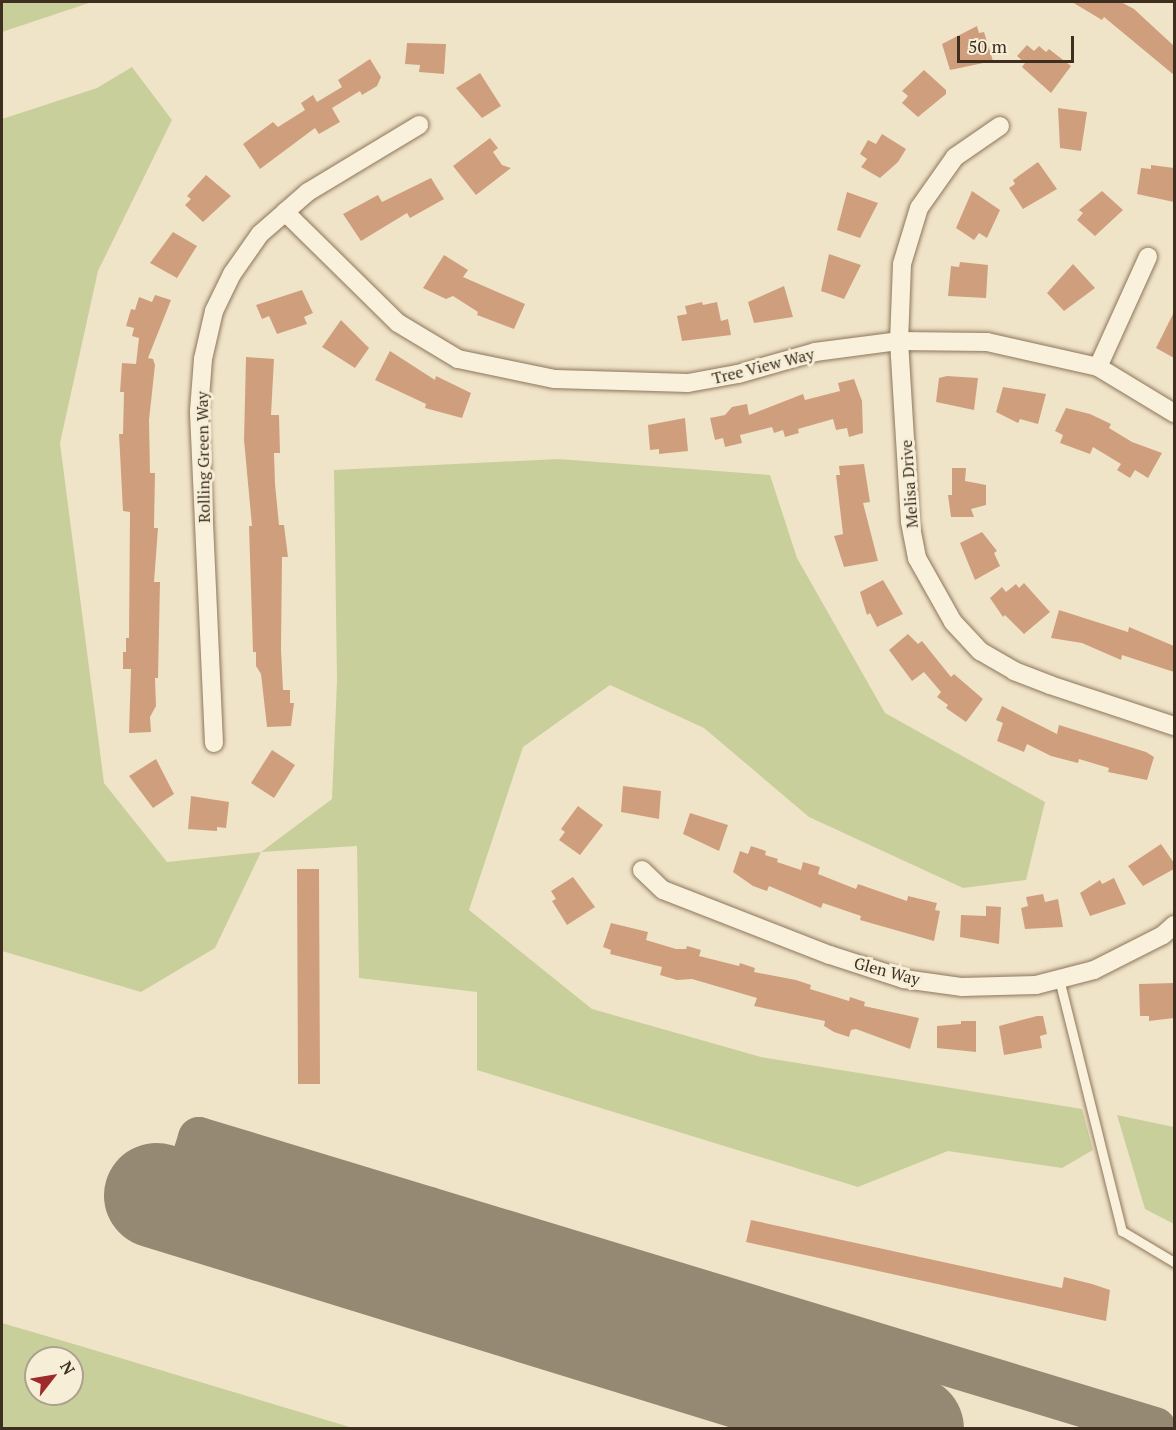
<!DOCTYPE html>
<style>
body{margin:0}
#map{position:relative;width:1176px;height:1430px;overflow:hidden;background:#f0e4c8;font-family:"PT Serif",serif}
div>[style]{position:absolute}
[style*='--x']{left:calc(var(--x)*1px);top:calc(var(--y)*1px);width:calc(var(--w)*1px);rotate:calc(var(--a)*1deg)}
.green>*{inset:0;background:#c9cf9b}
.taxiway>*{height:42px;margin:-21px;padding:0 21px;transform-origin:21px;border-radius:21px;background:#968974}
.runway>*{height:105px;margin:-52.5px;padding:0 52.5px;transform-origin:52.5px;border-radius:52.5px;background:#968974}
.building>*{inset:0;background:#cf9f7d}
.roads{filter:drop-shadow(0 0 2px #8d765c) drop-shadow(0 0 2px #8d765c)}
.lane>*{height:9px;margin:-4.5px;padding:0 4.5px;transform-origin:4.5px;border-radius:4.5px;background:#faf1dc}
.street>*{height:18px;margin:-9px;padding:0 9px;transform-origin:9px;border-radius:9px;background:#faf1dc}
span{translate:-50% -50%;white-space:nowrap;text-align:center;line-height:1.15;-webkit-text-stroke:6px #f7eed8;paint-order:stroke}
.street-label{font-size:16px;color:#3d2e20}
.frame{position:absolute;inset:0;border:3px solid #3d2e20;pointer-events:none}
.north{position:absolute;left:24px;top:1346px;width:60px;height:60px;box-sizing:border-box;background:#f7eed8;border:2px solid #ada18e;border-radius:50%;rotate:59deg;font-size:16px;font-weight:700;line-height:24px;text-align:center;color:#3d2e20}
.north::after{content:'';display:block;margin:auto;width:21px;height:27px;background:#9e2a2b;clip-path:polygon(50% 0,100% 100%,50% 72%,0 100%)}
.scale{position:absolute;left:957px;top:36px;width:117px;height:27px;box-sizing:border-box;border:3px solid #3d2e20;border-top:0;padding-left:8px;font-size:18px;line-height:21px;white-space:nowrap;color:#3d2e20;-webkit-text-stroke:4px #f7eed8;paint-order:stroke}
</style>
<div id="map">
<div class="green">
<i style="clip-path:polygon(2px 2px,92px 2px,2px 32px)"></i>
<i style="clip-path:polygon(132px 67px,172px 120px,98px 271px,60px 443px,104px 783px,167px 862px,261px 852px,332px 799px,337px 681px,334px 470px,558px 459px,770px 475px,797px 558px,885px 713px,1045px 802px,1026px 880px,963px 888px,809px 817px,704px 728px,610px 685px,523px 747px,469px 910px,592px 1009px,761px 1057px,1082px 1109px,1093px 1150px,1062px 1168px,948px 1151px,858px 1187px,477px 1070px,477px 992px,359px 978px,357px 846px,261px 852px,215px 948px,141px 992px,2px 951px,2px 119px,97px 88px)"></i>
<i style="clip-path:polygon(1117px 1115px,1174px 1127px,1174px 1224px,1145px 1209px)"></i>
<i style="clip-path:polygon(evenodd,2px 1323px,77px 1345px,353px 1428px,2px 1428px,2px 1323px,36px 1358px,72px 1358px,72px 1394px,36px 1394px,36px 1358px)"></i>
</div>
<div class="taxiway">
<i style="--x:179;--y:1202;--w:67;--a:-72.6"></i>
<i style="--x:199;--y:1138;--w:999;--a:16.88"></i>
<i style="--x:410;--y:1271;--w:66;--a:-73.2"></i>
</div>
<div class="runway">
<i style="--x:156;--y:1195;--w:790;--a:17.15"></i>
</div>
<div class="building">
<i style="clip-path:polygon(1072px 2px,1121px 2px,1134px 9px,1174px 46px,1174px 75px,1104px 17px,1102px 20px)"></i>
<i style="clip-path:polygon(977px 26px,979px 33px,984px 32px,993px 61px,950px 70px,942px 44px)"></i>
<i style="clip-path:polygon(407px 43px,446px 44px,444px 74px,419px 72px,420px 65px,405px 64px)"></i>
<i style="clip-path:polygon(1027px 45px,1034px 51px,1039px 46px,1046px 52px,1049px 49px,1071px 66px,1051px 93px,1022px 67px,1025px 63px,1017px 56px)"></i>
<i style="clip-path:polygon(370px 59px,381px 77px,377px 86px,362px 95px,360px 91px,332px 108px,340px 122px,319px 134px,315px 128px,260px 169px,243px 144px,273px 122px,278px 127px,305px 110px,301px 103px,313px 95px,317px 102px,342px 87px,338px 80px)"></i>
<i style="clip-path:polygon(924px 70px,946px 90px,946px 94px,918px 117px,902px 103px,908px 96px,902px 91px)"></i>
<i style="clip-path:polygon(480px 73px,501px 106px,482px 118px,456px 88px)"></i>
<i style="clip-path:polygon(1058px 108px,1087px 112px,1081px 151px,1060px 148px)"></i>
<i style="clip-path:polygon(882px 134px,906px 149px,898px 162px,880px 178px,861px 167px,867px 159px,860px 154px,868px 140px,876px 144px)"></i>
<i style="clip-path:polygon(490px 138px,498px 148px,493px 152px,502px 165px,511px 168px,476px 195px,453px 166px)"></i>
<i style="clip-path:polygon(1038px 162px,1057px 189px,1023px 209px,1009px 188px,1015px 184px,1013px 180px)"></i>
<i style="clip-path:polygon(1151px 165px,1174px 168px,1174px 202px,1137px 194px,1141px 168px,1151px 169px)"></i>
<i style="clip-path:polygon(206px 175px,231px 196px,203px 222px,185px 205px,191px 199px,187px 196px)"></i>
<i style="clip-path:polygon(431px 178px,444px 199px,410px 218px,407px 213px,361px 241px,343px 214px,378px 195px,382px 202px)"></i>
<i style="clip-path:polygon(972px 191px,1000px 210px,987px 238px,979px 233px,974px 240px,956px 228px)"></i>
<i style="clip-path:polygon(1102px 191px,1123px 210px,1095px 236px,1077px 220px,1083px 213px,1079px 210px)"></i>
<i style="clip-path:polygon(847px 192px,878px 203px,860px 238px,837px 230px)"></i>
<i style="clip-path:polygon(173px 232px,197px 246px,177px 278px,150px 263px)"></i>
<i style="clip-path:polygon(829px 254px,861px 265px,844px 299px,821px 291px)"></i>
<i style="clip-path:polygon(444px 255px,468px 270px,463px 277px,525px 304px,514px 329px,477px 315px,478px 312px,453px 296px,446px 299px,423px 288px)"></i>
<i style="clip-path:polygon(960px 262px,988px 265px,986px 298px,948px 296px,951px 266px,959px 267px)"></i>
<i style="clip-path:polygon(1073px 264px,1095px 288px,1064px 311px,1047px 293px)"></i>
<i style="clip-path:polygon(784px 286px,793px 317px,754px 323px,748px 302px)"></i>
<i style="clip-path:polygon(302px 290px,313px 313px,304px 317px,307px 324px,277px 334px,269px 316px,262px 319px,256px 305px)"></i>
<i style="clip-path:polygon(155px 295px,171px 300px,148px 358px,153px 359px,155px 365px,149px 420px,150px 473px,155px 473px,154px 528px,158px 528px,154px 582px,160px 582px,158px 678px,155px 678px,156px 706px,150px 717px,151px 732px,129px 733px,131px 669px,123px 669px,123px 652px,126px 652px,126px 638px,129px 638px,130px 512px,123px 511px,119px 434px,123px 434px,124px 392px,120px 392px,122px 363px,136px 364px,139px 338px,132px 336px,134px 328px,126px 326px,131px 309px,135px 310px,139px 297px,152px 302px)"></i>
<i style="clip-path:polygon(702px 302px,703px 305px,717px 302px,721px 321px,728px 319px,731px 335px,682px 341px,677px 316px,687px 314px,685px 306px)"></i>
<i style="clip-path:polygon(1174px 312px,1174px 358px,1156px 348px)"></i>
<i style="clip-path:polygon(341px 320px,369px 348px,355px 368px,322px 347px)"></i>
<i style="clip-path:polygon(390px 351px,435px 380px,436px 376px,471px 393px,462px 418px,425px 408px,426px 404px,375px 380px)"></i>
<i style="clip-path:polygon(246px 357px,274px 359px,271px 415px,279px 415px,280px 453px,274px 453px,275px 484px,279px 525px,284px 525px,288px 557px,282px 557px,281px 649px,283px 690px,290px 690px,290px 703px,294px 703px,291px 726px,267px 727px,261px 674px,256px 666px,256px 652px,253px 652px,249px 526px,252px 526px,244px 440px)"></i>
<i style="clip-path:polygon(947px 376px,978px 378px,974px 410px,936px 402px,939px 378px)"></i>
<i style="clip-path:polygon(854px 379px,862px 401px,863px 433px,849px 437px,847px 428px,836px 430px,833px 419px,798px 429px,799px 433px,785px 437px,783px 430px,774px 433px,772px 427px,740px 435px,742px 443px,725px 447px,723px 438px,715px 440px,710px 418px,725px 415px,732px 407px,747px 404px,749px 415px,803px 394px,805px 400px,840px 391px,838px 383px)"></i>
<i style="clip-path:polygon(1003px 387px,1046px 394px,1038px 424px,1020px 419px,1018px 423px,996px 412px)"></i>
<i style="clip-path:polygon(1066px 408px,1090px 414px,1111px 424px,1109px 428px,1132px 442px,1162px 453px,1148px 478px,1135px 470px,1130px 478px,1117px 470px,1121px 464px,1093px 447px,1090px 454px,1060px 443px,1063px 435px,1055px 431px)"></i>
<i style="clip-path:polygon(685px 418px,688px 451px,659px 454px,659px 449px,650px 450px,648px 425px)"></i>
<i style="clip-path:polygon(864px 464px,870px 502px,863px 503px,878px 561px,844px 567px,834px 536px,843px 534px,836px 475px,840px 475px,839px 466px)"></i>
<i style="clip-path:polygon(952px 468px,966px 468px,965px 481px,986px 485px,986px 505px,971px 509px,974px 517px,951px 517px,948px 495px,952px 495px)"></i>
<i style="clip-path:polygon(982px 532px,997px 551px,994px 553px,1000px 566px,975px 580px,960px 543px)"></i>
<i style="clip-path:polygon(883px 580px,903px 614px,877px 627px,870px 613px,867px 615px,860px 592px)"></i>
<i style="clip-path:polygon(1024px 583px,1050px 612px,1024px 634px,1005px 615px,1003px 617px,990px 598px,1002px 587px,1006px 592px,1016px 584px,1019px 588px)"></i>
<i style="clip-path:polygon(1059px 610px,1128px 632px,1129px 627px,1174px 646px,1174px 672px,1122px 655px,1121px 660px,1082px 643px,1051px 638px)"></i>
<i style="clip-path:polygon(908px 634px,918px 644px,922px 641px,951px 677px,954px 674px,983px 699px,966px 722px,946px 708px,948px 705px,937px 697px,941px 692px,924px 672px,912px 681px,889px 650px)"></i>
<i style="clip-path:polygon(1002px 706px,1057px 734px,1059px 725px,1146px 752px,1154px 757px,1147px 780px,1108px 772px,1109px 768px,1079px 759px,1078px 763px,1051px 756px,1027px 744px,1024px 752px,997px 741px,1003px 723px,996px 720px)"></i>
<i style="clip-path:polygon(272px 750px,295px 765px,274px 798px,251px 783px)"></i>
<i style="clip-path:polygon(156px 759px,174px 794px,153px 808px,129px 776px)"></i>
<i style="clip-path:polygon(623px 786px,661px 791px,659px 819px,621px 812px)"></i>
<i style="clip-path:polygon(191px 796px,229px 802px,226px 828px,217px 827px,217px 831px,188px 829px)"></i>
<i style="clip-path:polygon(578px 806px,603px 825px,580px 855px,559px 840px,565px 832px,561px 829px)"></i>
<i style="clip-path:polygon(690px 813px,728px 825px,719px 851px,683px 834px)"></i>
<i style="clip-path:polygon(1161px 844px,1174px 863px,1174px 869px,1143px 886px,1128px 866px)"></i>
<i style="clip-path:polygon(751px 846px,766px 851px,765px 855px,778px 859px,777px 862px,801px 870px,803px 862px,820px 867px,818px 874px,856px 889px,858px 884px,907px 901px,908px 896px,937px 903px,935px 910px,940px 911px,934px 941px,860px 920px,861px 916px,823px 903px,821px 908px,769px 886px,767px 891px,753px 886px,733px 872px,740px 851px,748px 854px)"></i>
<i style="clip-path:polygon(297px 869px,319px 869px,320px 1084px,298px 1084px)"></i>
<i style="clip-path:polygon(573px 877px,595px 907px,567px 925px,552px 901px,556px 899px,551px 891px)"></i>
<i style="clip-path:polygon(1114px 878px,1126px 904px,1090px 916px,1080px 893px,1100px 880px,1102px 884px)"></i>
<i style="clip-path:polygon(1043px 894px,1045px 902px,1058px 899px,1063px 927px,1025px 929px,1021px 908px,1028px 906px,1026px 897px)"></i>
<i style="clip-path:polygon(986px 906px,1001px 907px,999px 944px,960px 937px,961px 915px,986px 916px)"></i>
<i style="clip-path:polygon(611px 923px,648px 932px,646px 940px,676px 949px,686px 949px,687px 946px,701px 950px,699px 956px,739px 966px,740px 963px,755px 968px,754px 972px,796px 980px,811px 985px,810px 989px,849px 1001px,850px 997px,865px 1002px,864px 1006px,919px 1018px,910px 1049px,856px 1029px,851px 1030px,849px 1037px,834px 1032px,824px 1026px,825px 1021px,754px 1006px,757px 998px,692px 979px,677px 980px,660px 975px,662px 967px,610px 954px,611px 950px,603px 947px)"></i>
<i style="clip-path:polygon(1174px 983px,1174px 1018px,1149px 1021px,1149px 1016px,1140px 1016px,1139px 984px)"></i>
<i style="clip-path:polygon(1037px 1016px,1043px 1016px,1047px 1034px,1040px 1036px,1042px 1048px,1004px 1055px,999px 1026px)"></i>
<i style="clip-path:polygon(961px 1021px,976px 1021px,976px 1052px,937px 1048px,937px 1026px,961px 1024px)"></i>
<i style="clip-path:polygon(751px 1220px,1062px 1288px,1064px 1277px,1092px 1284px,1110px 1290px,1106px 1321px,746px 1242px)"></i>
</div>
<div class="roads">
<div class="lane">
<i style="--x:1059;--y:979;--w:260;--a:76"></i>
<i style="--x:1122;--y:1231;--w:61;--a:30.8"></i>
</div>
<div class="street">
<i style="--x:1000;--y:126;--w:55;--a:145.4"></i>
<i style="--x:955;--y:157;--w:62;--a:125.2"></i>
<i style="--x:919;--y:208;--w:59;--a:106.9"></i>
<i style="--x:902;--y:264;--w:77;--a:92.2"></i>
<i style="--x:899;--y:341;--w:181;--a:86.5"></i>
<i style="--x:910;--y:522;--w:37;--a:79"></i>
<i style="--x:917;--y:558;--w:73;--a:60.6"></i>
<i style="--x:953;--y:622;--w:40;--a:47"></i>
<i style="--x:980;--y:651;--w:39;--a:30"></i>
<i style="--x:1014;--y:671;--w:39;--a:21"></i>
<i style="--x:1050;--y:685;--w:131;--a:18.3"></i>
<i style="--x:285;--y:212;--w:158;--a:44.5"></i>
<i style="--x:398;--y:323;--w:70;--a:31"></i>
<i style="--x:458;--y:359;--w:99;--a:11.7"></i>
<i style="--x:555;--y:379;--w:133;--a:1.7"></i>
<i style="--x:688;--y:383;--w:51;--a:-10.2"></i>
<i style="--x:738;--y:374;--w:80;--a:-15.9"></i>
<i style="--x:815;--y:352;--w:85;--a:-7.5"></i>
<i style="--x:899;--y:341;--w:88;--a:0.7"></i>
<i style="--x:987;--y:342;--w:114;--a:12.7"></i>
<i style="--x:1098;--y:367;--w:89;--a:31.2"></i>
<i style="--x:1098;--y:367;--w:121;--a:-65.6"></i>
<i style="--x:214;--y:743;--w:332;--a:-92.6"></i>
<i style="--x:199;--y:411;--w:52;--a:-85.6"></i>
<i style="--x:203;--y:359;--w:49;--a:-77.1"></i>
<i style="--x:214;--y:311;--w:41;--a:-64.1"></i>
<i style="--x:232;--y:274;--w:49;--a:-55"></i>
<i style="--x:260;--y:234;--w:33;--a:-41"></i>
<i style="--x:285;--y:212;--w:30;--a:-41"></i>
<i style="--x:308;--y:192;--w:130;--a:-31.1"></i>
<i style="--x:642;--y:870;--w:29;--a:44"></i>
<i style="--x:663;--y:890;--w:179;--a:21.3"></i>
<i style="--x:830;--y:955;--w:78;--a:18"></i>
<i style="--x:904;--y:979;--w:59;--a:7.9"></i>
<i style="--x:962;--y:987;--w:74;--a:-1.5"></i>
<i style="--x:1036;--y:985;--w:60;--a:-14.5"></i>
<i style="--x:1094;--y:970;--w:77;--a:-26.9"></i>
<i style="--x:1163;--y:935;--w:15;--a:-42"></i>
</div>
</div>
<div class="street-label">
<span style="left:763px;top:366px;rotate:-14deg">Tree View Way</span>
<span style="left:203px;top:457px;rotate:-91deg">Rolling Green Way</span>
<span style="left:909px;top:484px;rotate:-94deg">Melisa Drive</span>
<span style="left:887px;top:971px;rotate:15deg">Glen Way</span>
</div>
<div class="frame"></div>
<div class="north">N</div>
<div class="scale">50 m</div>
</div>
